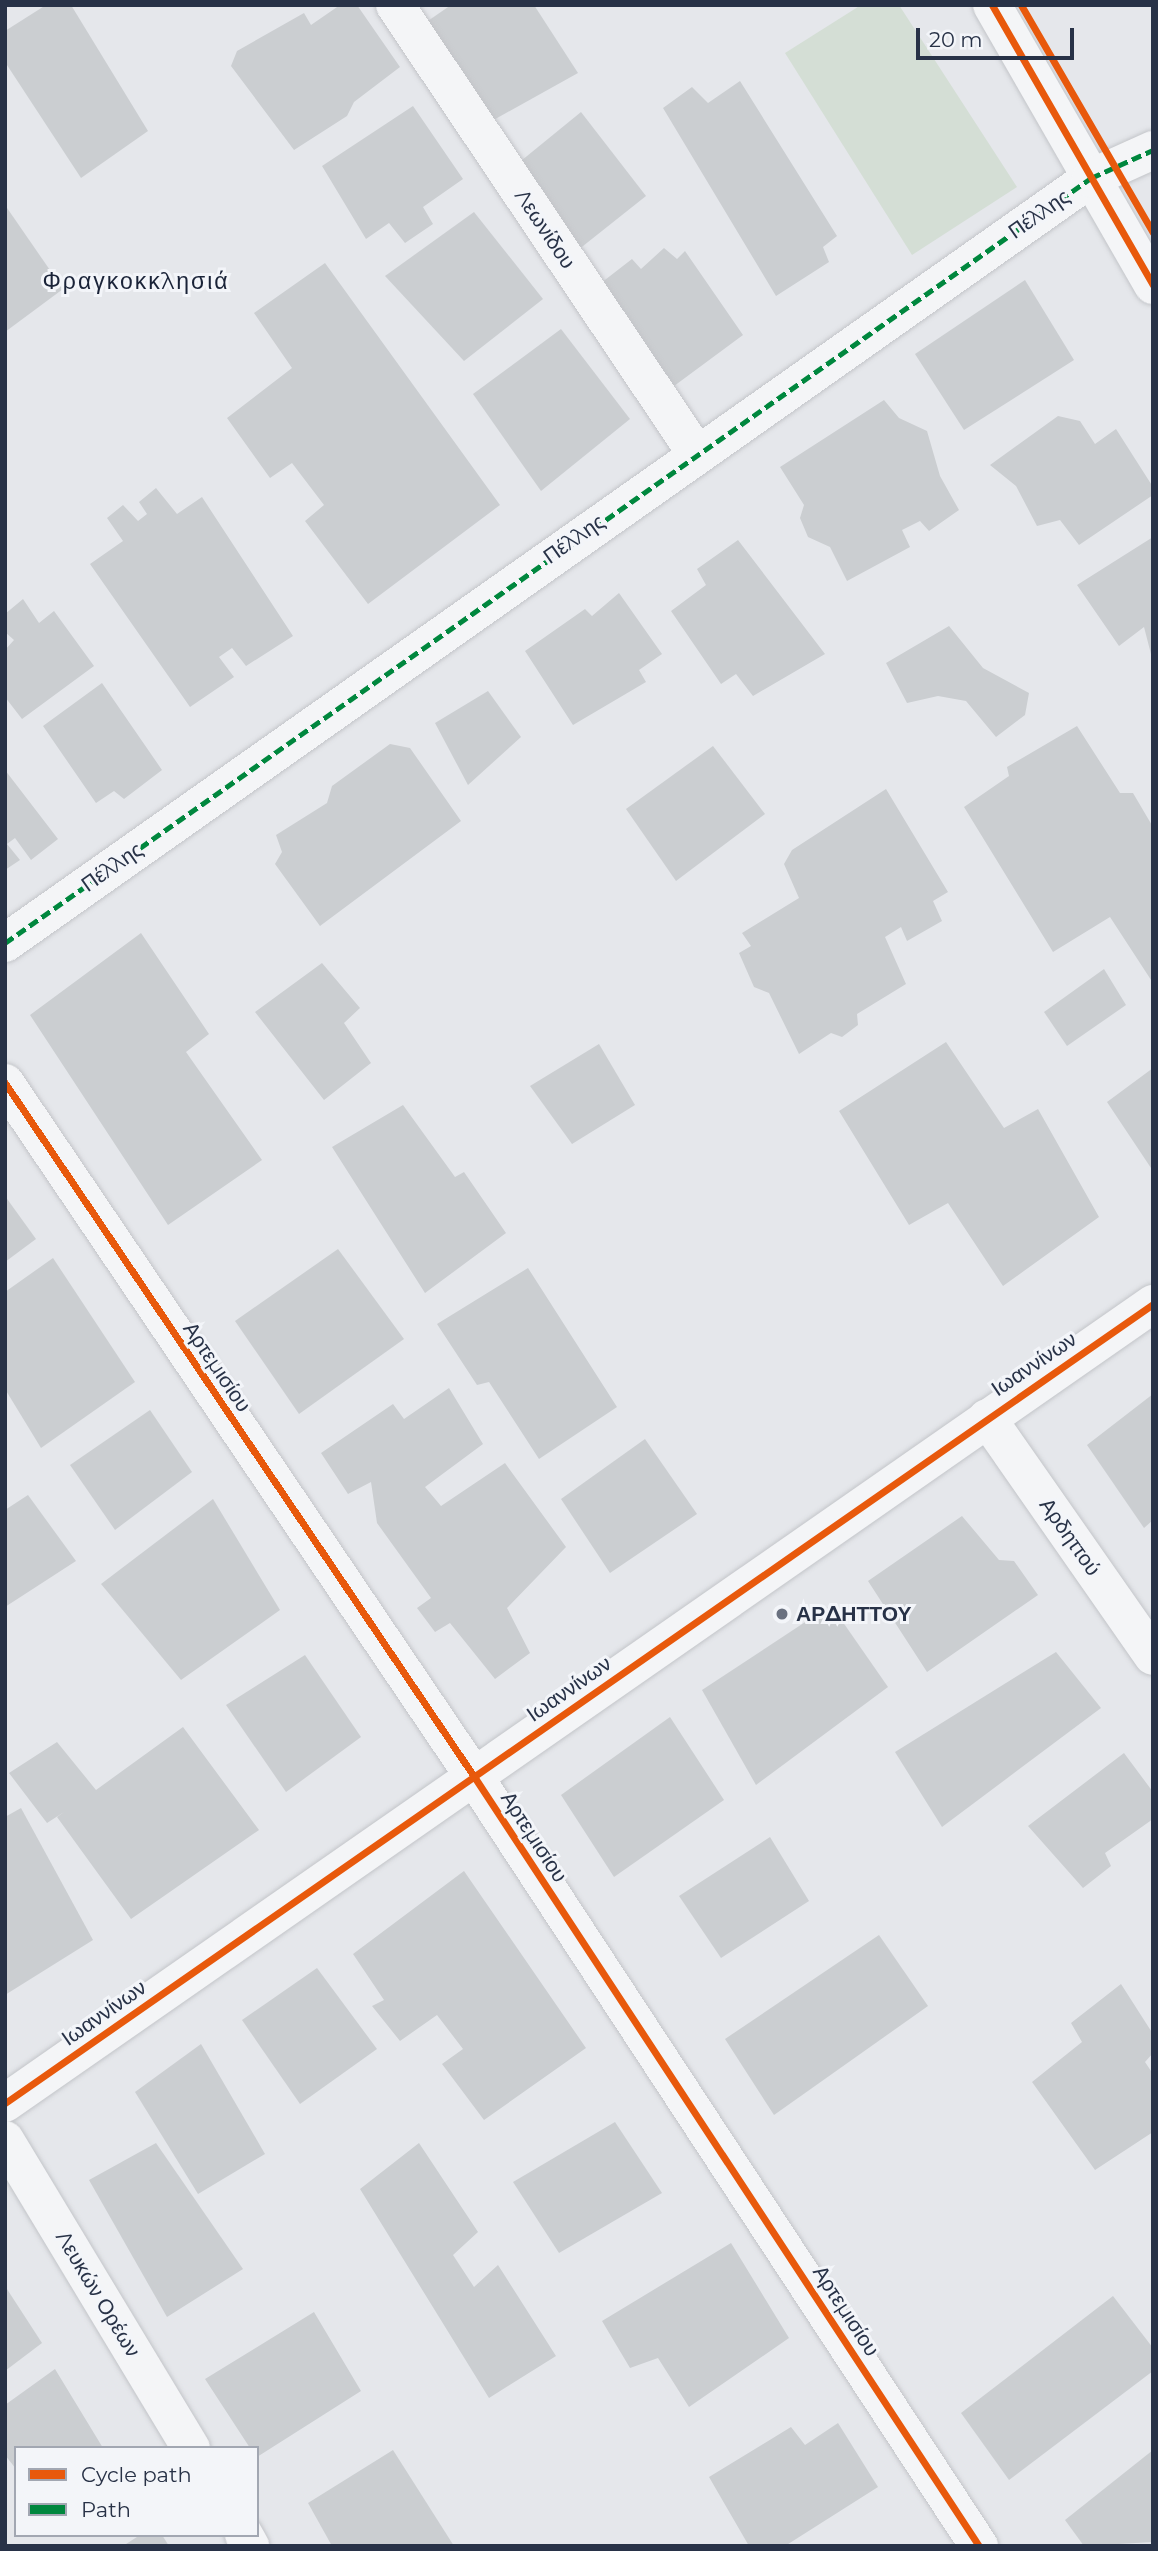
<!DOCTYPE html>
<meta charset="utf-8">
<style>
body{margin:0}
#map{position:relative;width:1158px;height:2551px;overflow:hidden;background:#e5e7eb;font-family:Montserrat,sans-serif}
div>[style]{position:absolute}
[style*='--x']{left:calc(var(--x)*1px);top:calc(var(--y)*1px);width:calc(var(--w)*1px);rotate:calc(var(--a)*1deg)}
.green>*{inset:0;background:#d4ded5}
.building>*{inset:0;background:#cbced1}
.roads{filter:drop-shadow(0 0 2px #c3c5c9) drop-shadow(0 0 2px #c3c5c9)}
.minor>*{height:38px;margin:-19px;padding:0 19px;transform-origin:19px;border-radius:19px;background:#f4f5f7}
.quiet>*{height:5px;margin-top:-2.5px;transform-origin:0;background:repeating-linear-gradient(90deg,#00873e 0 10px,transparent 0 15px)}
.cycleway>*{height:7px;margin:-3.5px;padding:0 3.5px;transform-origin:3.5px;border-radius:3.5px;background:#e8590c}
.dots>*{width:19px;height:19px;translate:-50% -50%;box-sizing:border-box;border:4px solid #f3f5f9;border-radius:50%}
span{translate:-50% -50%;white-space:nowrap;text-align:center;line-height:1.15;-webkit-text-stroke:6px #f3f5f9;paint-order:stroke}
.street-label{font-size:21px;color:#283247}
.poi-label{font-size:21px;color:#283247;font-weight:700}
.left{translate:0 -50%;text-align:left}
.neighbourhood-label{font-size:23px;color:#1a2338;letter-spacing:2px}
.frame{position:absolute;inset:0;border:7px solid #283247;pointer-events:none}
.legend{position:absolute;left:14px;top:2446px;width:245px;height:91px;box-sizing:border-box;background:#f3f5f9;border:2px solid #a2a7b2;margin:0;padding:9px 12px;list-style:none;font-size:21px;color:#283247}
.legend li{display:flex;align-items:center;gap:14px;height:35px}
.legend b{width:35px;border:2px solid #a2a7b2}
.scale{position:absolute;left:916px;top:28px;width:158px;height:32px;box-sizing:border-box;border:4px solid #283247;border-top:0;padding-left:9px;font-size:21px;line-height:24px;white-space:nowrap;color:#283247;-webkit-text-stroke:5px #f3f5f9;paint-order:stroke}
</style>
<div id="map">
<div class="green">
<i style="clip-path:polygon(861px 5px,899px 5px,1017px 187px,912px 255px,785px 53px)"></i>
</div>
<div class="building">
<i style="clip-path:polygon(46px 5px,71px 5px,148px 131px,81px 178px,5px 62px,5px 31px)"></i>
<i style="clip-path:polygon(340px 5px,357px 5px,400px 67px,354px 102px,347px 116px,294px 150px,231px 66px,237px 51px,304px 13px,311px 25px)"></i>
<i style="clip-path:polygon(451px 5px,534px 5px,578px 73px,490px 122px,422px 25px)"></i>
<i style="clip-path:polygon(740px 81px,837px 236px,823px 247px,829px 262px,776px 296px,663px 108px,692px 87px,708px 103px)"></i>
<i style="clip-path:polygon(413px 106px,463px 179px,423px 207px,433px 224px,405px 243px,389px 223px,366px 239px,322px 166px)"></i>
<i style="clip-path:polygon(581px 112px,646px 196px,578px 250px,516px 165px)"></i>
<i style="clip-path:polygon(5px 205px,63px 289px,5px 332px)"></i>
<i style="clip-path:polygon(474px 212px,543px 299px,464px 361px,385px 276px)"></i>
<i style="clip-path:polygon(664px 248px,677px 259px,685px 251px,743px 335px,670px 389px,601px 283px,632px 259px,641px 269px)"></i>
<i style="clip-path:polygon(325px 263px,500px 505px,368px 604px,305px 521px,324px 505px,292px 463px,270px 478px,227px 418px,292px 368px,254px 313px)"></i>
<i style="clip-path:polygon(1025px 280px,1074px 360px,964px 430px,915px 354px)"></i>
<i style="clip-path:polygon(561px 329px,630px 419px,541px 491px,473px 394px)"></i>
<i style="clip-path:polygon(884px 400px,899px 418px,927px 431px,940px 476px,959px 510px,929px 531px,920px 521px,902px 530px,910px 547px,847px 581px,830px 547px,808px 537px,800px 518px,804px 505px,780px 467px)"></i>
<i style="clip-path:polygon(1058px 416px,1080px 421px,1095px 444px,1116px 429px,1153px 487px,1153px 495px,1079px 545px,1060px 520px,1037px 526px,1016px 486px,990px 465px)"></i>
<i style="clip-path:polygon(156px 488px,177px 514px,202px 497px,293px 636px,246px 666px,232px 648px,219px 657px,234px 677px,190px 707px,90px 564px,123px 541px,107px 518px,123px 505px,138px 521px,147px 514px,139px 502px)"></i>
<i style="clip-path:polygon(1153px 537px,1153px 658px,1152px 658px,1144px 627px,1119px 646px,1077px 585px)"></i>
<i style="clip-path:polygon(738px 540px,825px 654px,753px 696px,736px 674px,721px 684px,671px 611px,706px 585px,697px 569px)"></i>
<i style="clip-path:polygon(619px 593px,662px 654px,639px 670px,646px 682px,573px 725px,525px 651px,585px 609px,592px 616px)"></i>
<i style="clip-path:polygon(23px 599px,39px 623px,54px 611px,94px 666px,22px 719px,5px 697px,5px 650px,14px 640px,5px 632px,5px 614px)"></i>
<i style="clip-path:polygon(949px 626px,983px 668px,1029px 693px,1025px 715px,996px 737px,966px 701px,938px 696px,907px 703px,886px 663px)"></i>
<i style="clip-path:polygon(102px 683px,162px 770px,124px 799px,114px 791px,96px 803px,43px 726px)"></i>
<i style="clip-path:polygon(488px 691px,521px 737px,468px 785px,435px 723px)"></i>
<i style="clip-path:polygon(1077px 726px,1120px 793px,1133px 793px,1153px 827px,1153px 983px,1110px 917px,1053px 952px,964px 807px,1009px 776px,1007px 767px)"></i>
<i style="clip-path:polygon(390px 744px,410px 748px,461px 821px,320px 926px,275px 864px,282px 852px,276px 835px,327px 803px,332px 786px)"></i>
<i style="clip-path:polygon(713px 746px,765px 814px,676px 881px,626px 809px)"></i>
<i style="clip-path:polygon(5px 770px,58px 839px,31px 860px,15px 838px,7px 844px,20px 860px,5px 870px)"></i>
<i style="clip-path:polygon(886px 789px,948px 892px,933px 901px,942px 921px,907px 941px,901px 927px,885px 937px,906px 984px,857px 1014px,858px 1025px,842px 1037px,831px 1033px,799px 1054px,769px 993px,754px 987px,739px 953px,751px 946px,742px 933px,799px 898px,784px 864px,792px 850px)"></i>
<i style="clip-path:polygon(141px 933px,209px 1034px,186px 1052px,262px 1160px,168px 1225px,30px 1015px)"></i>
<i style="clip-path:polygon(322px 963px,360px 1008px,344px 1023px,371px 1063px,324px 1100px,255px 1012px)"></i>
<i style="clip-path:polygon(1104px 969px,1126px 1005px,1067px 1046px,1044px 1012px)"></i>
<i style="clip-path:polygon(946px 1042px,1004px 1128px,1038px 1109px,1099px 1217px,1003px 1286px,948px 1203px,909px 1225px,839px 1111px)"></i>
<i style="clip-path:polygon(599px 1044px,635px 1105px,572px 1144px,530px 1086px)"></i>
<i style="clip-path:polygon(1153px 1068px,1153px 1171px,1107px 1102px)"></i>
<i style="clip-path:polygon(403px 1105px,455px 1177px,464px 1172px,506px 1233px,425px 1293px,332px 1147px)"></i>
<i style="clip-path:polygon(5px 1196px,36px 1239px,5px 1262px)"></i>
<i style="clip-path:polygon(338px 1249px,404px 1339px,299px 1414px,235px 1321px)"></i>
<i style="clip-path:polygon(53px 1258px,135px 1382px,41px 1448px,5px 1389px,5px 1292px)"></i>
<i style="clip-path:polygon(528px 1268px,617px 1407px,539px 1459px,489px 1382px,477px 1385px,437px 1324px)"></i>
<i style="clip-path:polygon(449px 1388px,483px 1444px,425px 1487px,441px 1506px,505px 1463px,566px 1547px,507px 1608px,530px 1653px,495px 1679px,450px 1623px,435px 1632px,417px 1608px,431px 1598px,377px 1523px,371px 1482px,348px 1494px,321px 1453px,393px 1404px,404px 1419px)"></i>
<i style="clip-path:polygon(1153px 1394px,1153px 1520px,1144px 1528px,1087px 1445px)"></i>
<i style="clip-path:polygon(150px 1410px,192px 1472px,115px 1530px,70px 1465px)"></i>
<i style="clip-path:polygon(645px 1439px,697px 1514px,610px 1573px,561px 1499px)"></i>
<i style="clip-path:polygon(28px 1495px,76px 1561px,5px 1607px,5px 1510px)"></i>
<i style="clip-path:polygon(213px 1499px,280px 1610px,181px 1680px,101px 1584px)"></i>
<i style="clip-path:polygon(962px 1516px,999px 1560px,1014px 1561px,1038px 1595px,927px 1672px,868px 1581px)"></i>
<i style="clip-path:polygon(831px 1605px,888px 1687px,756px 1785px,702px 1690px)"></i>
<i style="clip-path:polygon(1056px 1652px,1101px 1708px,942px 1827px,895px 1752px)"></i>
<i style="clip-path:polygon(305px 1655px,361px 1737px,286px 1792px,226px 1705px)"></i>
<i style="clip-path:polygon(670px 1717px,724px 1800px,614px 1877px,561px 1795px)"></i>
<i style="clip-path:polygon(183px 1727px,259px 1830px,131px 1919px,57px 1817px,64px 1812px,47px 1823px,9px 1773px,57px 1742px,96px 1790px)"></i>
<i style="clip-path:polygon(1124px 1753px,1153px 1792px,1153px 1819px,1105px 1853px,1111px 1866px,1083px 1888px,1028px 1826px)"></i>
<i style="clip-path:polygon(21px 1808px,93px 1940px,5px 1995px,5px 1817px)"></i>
<i style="clip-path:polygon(770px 1837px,809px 1901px,721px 1958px,679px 1896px)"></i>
<i style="clip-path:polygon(464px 1871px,586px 2048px,484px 2120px,442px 2064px,463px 2049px,437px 2015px,400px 2041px,372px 2006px,384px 2000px,353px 1954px)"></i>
<i style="clip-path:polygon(879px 1935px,928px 2006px,774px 2115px,725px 2039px)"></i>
<i style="clip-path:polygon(317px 1968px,377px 2049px,300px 2104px,242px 2020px)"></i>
<i style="clip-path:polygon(1121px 1984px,1153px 2034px,1153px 2053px,1145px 2062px,1153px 2074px,1153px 2132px,1095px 2170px,1032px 2082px,1082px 2042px,1071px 2023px)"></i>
<i style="clip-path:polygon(201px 2044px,265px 2154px,198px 2194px,135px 2092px)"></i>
<i style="clip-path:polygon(615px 2122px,662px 2193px,559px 2253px,513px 2182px)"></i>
<i style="clip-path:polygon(156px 2143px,243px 2269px,167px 2317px,89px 2180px)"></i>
<i style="clip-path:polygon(419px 2143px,478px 2232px,453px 2255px,474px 2287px,498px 2265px,556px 2356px,489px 2398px,360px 2189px)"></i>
<i style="clip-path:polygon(731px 2243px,789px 2338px,689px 2407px,658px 2358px,630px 2368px,602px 2321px)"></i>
<i style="clip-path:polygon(5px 2286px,42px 2343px,5px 2371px)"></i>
<i style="clip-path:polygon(1113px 2296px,1153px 2348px,1153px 2371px,1009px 2480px,961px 2413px)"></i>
<i style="clip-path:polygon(314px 2312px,361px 2391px,257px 2457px,257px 2448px,250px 2448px,205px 2379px)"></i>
<i style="clip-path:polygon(55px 2369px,103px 2448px,16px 2448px,16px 2469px,5px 2455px,5px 2405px)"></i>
<i style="clip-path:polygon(838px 2423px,878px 2487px,785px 2546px,749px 2546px,709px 2477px,791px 2427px,805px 2445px)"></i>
<i style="clip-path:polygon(393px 2450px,454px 2546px,332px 2546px,308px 2503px)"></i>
<i style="clip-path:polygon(1153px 2450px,1153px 2542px,1084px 2546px,1065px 2520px)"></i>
<i style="clip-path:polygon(140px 2535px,162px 2535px,169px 2546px,123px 2546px)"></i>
</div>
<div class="roads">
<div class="minor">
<i style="--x:395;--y:5;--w:540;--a:56.1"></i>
<i style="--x:992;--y:5;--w:323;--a:60.1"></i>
<i style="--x:5;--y:943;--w:1328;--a:-35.16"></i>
<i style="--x:1091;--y:178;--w:68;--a:-24.3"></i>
<i style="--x:5;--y:1083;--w:839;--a:55.93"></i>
<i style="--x:475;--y:1778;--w:919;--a:56.73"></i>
<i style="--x:987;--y:1418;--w:290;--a:55.1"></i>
<i style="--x:5;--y:2103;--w:1399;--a:-34.84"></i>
<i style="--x:5;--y:2140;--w:360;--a:58.9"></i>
<i style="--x:244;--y:2535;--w:13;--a:61"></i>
</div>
</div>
<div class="quiet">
<i style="--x:5;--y:943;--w:1328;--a:-35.16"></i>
<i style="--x:1091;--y:178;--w:68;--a:-24.3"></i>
</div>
<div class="cycleway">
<i style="--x:992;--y:5;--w:323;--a:60.1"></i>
<i style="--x:1021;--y:5;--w:263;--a:59.9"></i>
<i style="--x:5;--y:1083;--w:839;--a:55.93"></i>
<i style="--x:475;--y:1778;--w:919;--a:56.73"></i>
<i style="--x:5;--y:2103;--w:1399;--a:-34.84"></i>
</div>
<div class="dots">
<i style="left:782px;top:1614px;background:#6a7180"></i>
</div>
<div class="street-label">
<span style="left:1039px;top:214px;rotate:-35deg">Πέλλης</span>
<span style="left:545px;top:229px;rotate:56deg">Λεωνίδου</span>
<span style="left:574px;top:539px;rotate:-35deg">Πέλλης</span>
<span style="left:112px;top:867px;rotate:-35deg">Πέλλης</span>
<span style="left:1034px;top:1364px;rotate:-34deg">Ιωαννίνων</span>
<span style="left:217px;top:1367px;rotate:56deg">Αρτεμισίου</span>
<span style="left:1070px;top:1537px;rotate:55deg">Αρδηττού</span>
<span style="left:569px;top:1689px;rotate:-35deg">Ιωαννίνων</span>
<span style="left:534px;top:1837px;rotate:57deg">Αρτεμισίου</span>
<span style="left:104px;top:2013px;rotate:-35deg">Ιωαννίνων</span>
<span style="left:98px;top:2294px;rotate:59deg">Λευκών Ορέων</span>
<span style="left:846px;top:2311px;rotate:57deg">Αρτεμισίου</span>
</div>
<div class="poi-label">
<span class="left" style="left:796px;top:1614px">ΑΡΔΗΤΤΟΥ</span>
</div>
<div class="neighbourhood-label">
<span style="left:136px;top:281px">Φραγκοκκλησιά</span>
</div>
<div class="frame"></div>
<ul class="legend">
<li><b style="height:9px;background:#e8590c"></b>Cycle path</li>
<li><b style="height:9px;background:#00873e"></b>Path</li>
</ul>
<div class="scale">20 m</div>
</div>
